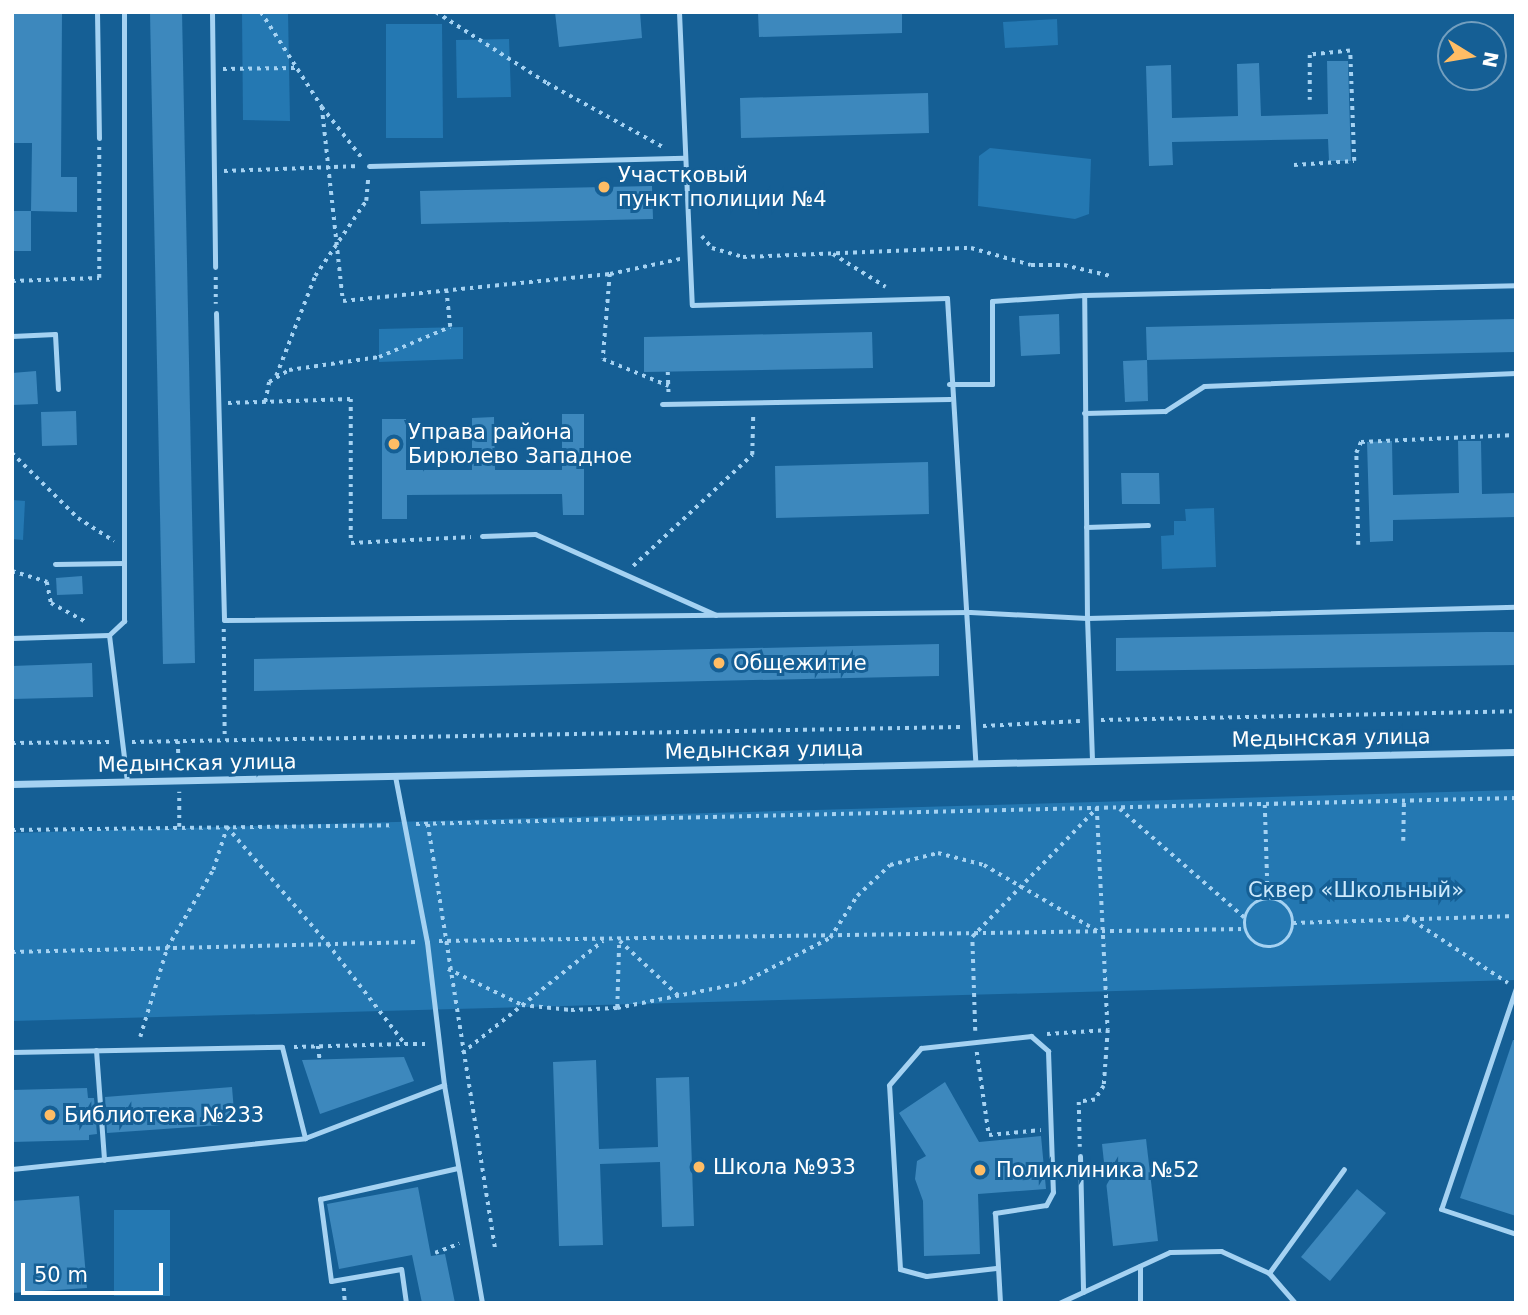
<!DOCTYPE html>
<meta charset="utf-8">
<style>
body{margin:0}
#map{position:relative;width:1528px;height:1315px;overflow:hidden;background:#155f95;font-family:"DejaVu Sans",sans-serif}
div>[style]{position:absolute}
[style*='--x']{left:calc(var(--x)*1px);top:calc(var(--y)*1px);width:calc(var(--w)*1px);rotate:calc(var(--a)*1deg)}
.green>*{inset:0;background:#2478b2}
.building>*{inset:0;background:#3d88bd}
.path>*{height:3.5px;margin-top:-1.75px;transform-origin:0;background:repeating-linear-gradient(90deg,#a5d2f2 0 3.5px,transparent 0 8.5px)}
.path>.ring{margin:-1.75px;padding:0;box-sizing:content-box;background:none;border:3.5px solid #a5d2f2;border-radius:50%}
.lane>*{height:5px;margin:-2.5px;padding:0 2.5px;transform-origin:2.5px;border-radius:2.5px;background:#a5d2f2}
.street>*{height:7px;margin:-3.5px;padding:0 3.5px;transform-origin:3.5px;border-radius:3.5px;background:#a5d2f2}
.dots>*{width:19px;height:19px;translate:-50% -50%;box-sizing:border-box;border:4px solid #155f95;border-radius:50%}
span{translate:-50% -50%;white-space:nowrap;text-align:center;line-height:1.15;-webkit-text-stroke:6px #155f95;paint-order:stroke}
.poi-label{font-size:21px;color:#fff}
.left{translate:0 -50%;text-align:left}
.street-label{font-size:21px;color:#fff}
.park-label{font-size:21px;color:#cce9fc}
.frame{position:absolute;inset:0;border:14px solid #fff;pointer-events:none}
.north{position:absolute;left:1437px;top:21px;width:70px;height:70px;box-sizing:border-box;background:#155f95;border:2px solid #739fbf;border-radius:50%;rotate:101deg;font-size:19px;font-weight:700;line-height:28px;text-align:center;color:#fff}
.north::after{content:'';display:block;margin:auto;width:24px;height:32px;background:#ffbd65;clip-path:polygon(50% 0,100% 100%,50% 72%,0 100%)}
.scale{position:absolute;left:21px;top:1263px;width:142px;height:32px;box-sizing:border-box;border:4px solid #fff;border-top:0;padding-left:9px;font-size:21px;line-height:24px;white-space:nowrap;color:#fff;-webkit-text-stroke:5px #155f95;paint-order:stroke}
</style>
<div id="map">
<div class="green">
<i style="clip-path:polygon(242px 12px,288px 12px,290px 121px,243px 120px)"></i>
<i style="clip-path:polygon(1057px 19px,1058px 45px,1005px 48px,1003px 22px)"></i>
<i style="clip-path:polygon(386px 24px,442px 24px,443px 138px,386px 138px)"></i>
<i style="clip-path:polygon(509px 39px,511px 97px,457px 98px,456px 40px)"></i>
<i style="clip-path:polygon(990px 148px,1091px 159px,1089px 214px,1075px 219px,978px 206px,979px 156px)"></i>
<i style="clip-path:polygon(463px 327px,463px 359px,379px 362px,379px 329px)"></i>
<i style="clip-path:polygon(12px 500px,25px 501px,23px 540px,12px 539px)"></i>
<i style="clip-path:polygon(1214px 508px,1216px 567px,1162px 569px,1161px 536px,1174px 535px,1174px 521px,1186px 521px,1185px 509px)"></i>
<i style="clip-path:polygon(1516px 790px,1516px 980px,12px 1021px,12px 833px)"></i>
<i style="clip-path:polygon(114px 1210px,170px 1210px,170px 1296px,114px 1296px)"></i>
</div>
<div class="building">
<i style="clip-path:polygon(12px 12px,62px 12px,61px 177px,77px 177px,77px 212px,31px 211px,32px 143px,12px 143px)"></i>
<i style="clip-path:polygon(150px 12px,182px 12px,195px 663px,163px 664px)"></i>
<i style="clip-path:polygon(555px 12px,640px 12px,642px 38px,559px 47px)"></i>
<i style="clip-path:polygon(758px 12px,902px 12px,902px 33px,759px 37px)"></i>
<i style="clip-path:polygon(1327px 61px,1348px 61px,1351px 161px,1329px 161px,1328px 139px,1172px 142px,1173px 165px,1149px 166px,1146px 66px,1171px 65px,1172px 118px,1238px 116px,1237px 64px,1259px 63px,1261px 116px,1328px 114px)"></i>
<i style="clip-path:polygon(928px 93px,929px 133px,741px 138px,740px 98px)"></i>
<i style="clip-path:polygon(652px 186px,653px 219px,421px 224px,420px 191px)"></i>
<i style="clip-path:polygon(12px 211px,31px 211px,31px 251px,12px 251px)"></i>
<i style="clip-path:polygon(1059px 314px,1060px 354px,1021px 356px,1019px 316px)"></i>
<i style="clip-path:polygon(1516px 319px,1516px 352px,1147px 360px,1146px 327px)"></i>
<i style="clip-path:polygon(872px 332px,873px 368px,644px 372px,644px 337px)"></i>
<i style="clip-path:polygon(1147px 360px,1148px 401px,1125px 402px,1123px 361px)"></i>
<i style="clip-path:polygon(36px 371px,38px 404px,12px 405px,12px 373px)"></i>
<i style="clip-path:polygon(76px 411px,77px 445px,42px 446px,41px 412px)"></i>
<i style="clip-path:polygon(562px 414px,584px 414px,584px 515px,563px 515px,562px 494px,407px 495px,407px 519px,382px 519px,382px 419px,406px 419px,406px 470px,472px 470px,472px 418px,494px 417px,495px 470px,562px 470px)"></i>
<i style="clip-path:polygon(1392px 441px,1393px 495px,1459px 493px,1458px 441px,1481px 441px,1482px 494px,1516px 493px,1516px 517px,1393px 520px,1393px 541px,1370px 542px,1367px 442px)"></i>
<i style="clip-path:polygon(928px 462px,929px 514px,776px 518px,775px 466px)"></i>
<i style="clip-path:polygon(1121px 473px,1159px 473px,1160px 504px,1122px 504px)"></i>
<i style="clip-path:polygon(82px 576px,83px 594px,57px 595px,56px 578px)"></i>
<i style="clip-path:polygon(1486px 632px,1516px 632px,1516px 665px,1116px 671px,1116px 638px)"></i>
<i style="clip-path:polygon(939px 644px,939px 676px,254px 691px,254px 659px)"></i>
<i style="clip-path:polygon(92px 663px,93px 697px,12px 699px,12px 666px)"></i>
<i style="clip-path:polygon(1513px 1040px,1516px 1040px,1516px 1216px,1460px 1198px)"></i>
<i style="clip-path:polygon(404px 1057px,414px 1081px,320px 1114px,302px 1060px)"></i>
<i style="clip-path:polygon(596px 1060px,599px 1149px,658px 1147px,656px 1078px,689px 1077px,694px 1226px,662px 1227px,660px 1162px,600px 1164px,603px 1245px,559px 1246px,553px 1062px)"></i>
<i style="clip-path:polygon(945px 1082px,979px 1142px,1041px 1136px,1046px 1189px,978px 1194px,980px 1254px,924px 1256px,923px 1201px,915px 1179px,917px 1161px,926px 1156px,899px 1113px)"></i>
<i style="clip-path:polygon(232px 1087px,235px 1124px,107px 1133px,105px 1097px)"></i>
<i style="clip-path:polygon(87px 1088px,88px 1098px,94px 1098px,97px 1134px,89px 1135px,89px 1140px,12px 1142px,12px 1090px)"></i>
<i style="clip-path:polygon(1146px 1139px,1158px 1241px,1113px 1246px,1102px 1144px)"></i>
<i style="clip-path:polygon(418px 1187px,431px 1256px,445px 1254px,455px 1303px,422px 1303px,412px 1255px,339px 1269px,327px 1204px)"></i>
<i style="clip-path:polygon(1357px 1189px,1386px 1213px,1330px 1281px,1301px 1257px)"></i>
<i style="clip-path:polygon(79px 1196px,87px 1288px,12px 1293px,12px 1201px)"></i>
</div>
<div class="path">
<i style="--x:261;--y:12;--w:113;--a:57.3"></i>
<i style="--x:322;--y:107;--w:65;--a:51.9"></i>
<i style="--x:436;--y:12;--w:132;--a:32.6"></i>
<i style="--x:547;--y:83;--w:132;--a:28.9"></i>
<i style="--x:223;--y:69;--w:72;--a:-0.8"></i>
<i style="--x:322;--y:107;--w:195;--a:83.8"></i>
<i style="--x:343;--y:301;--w:268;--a:-5.8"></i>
<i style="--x:610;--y:274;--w:85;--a:94.7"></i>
<i style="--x:603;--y:359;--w:71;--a:22.2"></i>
<i style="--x:1294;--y:165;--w:60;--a:-3.8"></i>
<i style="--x:1354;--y:161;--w:110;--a:-92.1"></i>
<i style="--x:1350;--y:51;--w:40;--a:174.3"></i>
<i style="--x:1310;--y:55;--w:45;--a:90"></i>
<i style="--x:224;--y:171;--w:136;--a:-2.1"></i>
<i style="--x:702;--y:236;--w:16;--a:50"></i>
<i style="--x:712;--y:248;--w:32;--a:16"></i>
<i style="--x:743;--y:257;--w:228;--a:-2.3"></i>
<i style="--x:971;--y:248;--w:62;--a:15.8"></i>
<i style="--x:1031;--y:265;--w:33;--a:0"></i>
<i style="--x:1064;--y:265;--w:48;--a:13.2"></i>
<i style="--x:833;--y:254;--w:62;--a:31.9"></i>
<i style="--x:610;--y:274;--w:72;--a:-12.1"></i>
<i style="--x:216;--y:277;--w:27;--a:90"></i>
<i style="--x:12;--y:281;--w:87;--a:-2"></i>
<i style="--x:99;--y:278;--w:131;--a:-90"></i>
<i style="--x:668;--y:372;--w:23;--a:88"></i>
<i style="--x:276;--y:376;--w:107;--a:-68.7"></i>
<i style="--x:315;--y:276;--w:91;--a:-55.8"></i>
<i style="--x:366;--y:201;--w:24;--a:-85"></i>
<i style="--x:265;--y:402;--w:20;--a:-79"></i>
<i style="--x:269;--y:382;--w:23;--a:-31"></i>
<i style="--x:289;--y:370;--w:91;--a:-8.2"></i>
<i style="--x:379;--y:357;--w:77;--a:-22.9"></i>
<i style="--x:450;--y:327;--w:36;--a:-96"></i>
<i style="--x:228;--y:403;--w:123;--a:-1.9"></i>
<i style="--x:351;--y:399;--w:144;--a:90"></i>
<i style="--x:351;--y:543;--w:120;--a:-2.9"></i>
<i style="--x:12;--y:453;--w:93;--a:44.6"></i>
<i style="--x:78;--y:518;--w:43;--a:32.6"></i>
<i style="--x:1358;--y:545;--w:92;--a:-91.2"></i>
<i style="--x:1356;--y:453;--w:12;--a:-66"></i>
<i style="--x:1361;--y:442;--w:155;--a:-2.6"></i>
<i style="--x:633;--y:566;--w:163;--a:-43"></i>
<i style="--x:752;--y:455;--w:40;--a:-88.6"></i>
<i style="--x:12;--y:571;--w:37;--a:17"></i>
<i style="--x:47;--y:582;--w:21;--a:79"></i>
<i style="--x:51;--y:603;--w:42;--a:28.4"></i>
<i style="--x:224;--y:629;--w:110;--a:89.5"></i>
<i style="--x:1101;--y:720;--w:415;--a:-1.2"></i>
<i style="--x:983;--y:726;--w:97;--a:-3"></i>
<i style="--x:178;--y:741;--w:29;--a:88"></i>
<i style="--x:132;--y:742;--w:829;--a:-1.04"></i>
<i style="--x:12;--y:743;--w:99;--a:-0.6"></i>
<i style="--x:1265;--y:805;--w:94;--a:88.2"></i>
<i style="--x:1120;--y:809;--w:166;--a:41.1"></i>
<i style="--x:416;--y:824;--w:1100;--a:-1.35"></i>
<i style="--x:428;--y:824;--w:429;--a:81"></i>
<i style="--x:179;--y:827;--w:35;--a:-90"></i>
<i style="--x:227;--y:827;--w:155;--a:49.2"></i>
<i style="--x:328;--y:944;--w:126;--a:52.4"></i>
<i style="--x:405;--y:1044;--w:24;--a:0"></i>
<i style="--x:12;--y:830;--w:382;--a:-0.7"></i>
<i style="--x:1403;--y:841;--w:39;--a:-89"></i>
<i class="ring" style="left:1245px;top:899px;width:44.5px;height:44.5px"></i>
<i style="--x:1406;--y:916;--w:122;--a:33.3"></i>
<i style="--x:1293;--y:923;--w:223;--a:-1.8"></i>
<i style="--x:439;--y:941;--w:806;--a:-0.85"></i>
<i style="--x:620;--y:941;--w:82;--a:43"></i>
<i style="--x:12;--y:952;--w:405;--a:-1.4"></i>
<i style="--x:448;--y:969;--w:82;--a:25.9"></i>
<i style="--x:522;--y:1005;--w:49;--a:5.8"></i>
<i style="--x:571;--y:1010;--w:46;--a:-2.5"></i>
<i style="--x:617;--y:1008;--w:127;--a:-11.3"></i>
<i style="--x:742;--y:983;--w:99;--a:-27.1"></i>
<i style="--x:830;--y:938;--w:50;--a:-57.3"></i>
<i style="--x:857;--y:896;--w:45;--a:-43.2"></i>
<i style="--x:890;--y:865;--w:49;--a:-14"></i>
<i style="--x:938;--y:853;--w:48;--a:14.6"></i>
<i style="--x:984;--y:865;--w:135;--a:30.2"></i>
<i style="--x:617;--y:1008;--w:68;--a:-88.3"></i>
<i style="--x:975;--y:1031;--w:94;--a:-91.8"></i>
<i style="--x:972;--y:937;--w:180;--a:-45.9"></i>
<i style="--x:1097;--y:808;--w:222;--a:87.2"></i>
<i style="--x:1108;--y:1030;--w:56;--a:94.1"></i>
<i style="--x:1104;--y:1086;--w:17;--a:123"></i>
<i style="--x:1095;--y:1100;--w:16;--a:173"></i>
<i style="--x:1079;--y:1102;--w:45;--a:88.7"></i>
<i style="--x:1047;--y:1034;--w:61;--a:-3.8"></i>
<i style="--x:140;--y:1037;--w:93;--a:-73.1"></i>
<i style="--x:167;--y:948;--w:91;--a:-59.5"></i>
<i style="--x:213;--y:870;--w:45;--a:-72"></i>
<i style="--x:318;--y:1046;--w:14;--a:82"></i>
<i style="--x:294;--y:1047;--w:111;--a:-1.5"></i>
<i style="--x:977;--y:1052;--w:84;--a:81.8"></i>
<i style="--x:989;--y:1135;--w:52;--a:-5.5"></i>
<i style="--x:462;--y:1053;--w:180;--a:-38.5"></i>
<i style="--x:435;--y:1253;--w:26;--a:-21"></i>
<i style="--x:344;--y:1288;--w:15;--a:86"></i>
</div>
<div class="lane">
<i style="--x:97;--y:12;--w:126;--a:89.1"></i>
<i style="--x:212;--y:12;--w:255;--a:89.3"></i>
<i style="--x:679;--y:12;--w:293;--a:87.5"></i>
<i style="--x:692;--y:305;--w:255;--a:-1.6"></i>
<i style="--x:947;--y:298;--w:465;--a:86.5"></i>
<i style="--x:369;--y:166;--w:315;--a:-1.5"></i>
<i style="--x:216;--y:313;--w:307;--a:88.5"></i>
<i style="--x:224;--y:620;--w:746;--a:-0.61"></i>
<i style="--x:970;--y:612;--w:117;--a:2.9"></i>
<i style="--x:1087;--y:618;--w:323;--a:-90.5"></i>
<i style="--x:1084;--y:295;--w:432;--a:-1.3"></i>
<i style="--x:12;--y:336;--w:43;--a:-2.7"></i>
<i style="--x:55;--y:334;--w:55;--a:86.9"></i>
<i style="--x:949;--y:384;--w:43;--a:0"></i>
<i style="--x:992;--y:384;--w:83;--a:-90"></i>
<i style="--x:992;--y:301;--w:92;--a:-3.7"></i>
<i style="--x:662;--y:404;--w:288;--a:-1"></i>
<i style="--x:1084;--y:413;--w:81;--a:-1.4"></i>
<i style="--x:1165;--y:411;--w:46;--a:-32.7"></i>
<i style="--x:1204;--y:386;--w:312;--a:-2.4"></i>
<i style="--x:1086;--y:527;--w:62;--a:-1.8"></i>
<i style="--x:482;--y:536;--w:53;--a:-2.2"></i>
<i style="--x:535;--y:534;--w:198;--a:24.1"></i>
<i style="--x:55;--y:564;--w:69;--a:-0.8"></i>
<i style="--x:109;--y:635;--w:21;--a:-43"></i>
<i style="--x:124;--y:621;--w:609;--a:-90"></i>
<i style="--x:12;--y:638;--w:97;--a:-1.8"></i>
<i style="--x:109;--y:635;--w:148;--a:83"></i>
<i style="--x:1092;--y:760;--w:142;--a:-92"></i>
<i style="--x:1087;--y:618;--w:429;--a:-1.5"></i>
<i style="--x:395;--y:776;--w:169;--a:79.1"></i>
<i style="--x:427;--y:942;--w:144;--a:83.2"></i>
<i style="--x:444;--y:1085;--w:221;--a:80.1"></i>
<i style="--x:1516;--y:988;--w:233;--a:108.7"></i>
<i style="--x:1441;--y:1209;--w:79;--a:18.4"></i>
<i style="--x:96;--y:1050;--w:110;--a:85.8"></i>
<i style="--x:12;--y:1052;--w:270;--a:-1.1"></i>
<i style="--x:282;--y:1047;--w:94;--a:75.8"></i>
<i style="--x:1080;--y:1156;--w:136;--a:88.7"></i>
<i style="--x:12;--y:1169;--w:295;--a:-6"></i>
<i style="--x:305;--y:1138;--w:149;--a:-20.9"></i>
<i style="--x:996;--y:1268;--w:70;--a:173.5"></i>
<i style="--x:926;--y:1276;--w:27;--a:-165"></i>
<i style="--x:900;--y:1269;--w:184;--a:-93.4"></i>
<i style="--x:889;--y:1085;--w:49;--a:-49.1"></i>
<i style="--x:921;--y:1048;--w:111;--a:-6.2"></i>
<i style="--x:1031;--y:1036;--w:23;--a:41"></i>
<i style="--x:1048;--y:1051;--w:141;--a:88"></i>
<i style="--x:1053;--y:1192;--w:15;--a:118"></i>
<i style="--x:1046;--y:1205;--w:52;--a:171.1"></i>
<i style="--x:995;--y:1213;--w:90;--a:86.8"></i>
<i style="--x:1269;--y:1273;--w:128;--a:-54.2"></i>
<i style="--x:406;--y:1303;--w:34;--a:-98"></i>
<i style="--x:401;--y:1269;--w:71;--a:170.3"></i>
<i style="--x:331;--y:1281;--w:83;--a:-97.6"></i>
<i style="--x:320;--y:1199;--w:141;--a:-12.7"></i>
<i style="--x:1059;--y:1303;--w:122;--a:-24.7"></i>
<i style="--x:1170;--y:1252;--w:51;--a:-1.1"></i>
<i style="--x:1221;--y:1251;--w:53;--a:24.6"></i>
<i style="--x:1269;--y:1273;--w:40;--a:49"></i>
<i style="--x:1140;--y:1303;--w:37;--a:-90"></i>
</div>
<div class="street">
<i style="--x:12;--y:784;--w:1504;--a:-1.22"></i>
</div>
<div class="dots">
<i style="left:604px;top:187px;background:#ffbd65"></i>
<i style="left:394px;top:444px;background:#ffbd65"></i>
<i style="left:719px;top:663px;background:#ffbd65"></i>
<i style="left:50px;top:1115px;background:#ffbd65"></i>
<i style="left:699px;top:1167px;background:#ffbd65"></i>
<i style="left:980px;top:1170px;background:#ffbd65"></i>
</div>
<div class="poi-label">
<span class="left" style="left:618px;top:187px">Участковый<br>пункт полиции №4</span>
<span class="left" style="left:408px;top:444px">Управа района<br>Бирюлево Западное</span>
<span class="left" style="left:733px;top:663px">Общежитие</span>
<span class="left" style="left:64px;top:1115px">Библиотека №233</span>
<span class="left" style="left:713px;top:1167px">Школа №933</span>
<span class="left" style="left:996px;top:1170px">Поликлиника №52</span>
</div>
<div class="street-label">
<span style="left:1331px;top:738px;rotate:-1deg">Медынская улица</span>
<span style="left:764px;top:750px;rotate:-1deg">Медынская улица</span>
<span style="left:197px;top:763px;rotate:-1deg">Медынская улица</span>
</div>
<div class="park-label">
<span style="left:1356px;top:890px">Сквер «Школьный»</span>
</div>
<div class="frame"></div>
<div class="north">N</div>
<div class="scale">50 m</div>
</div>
